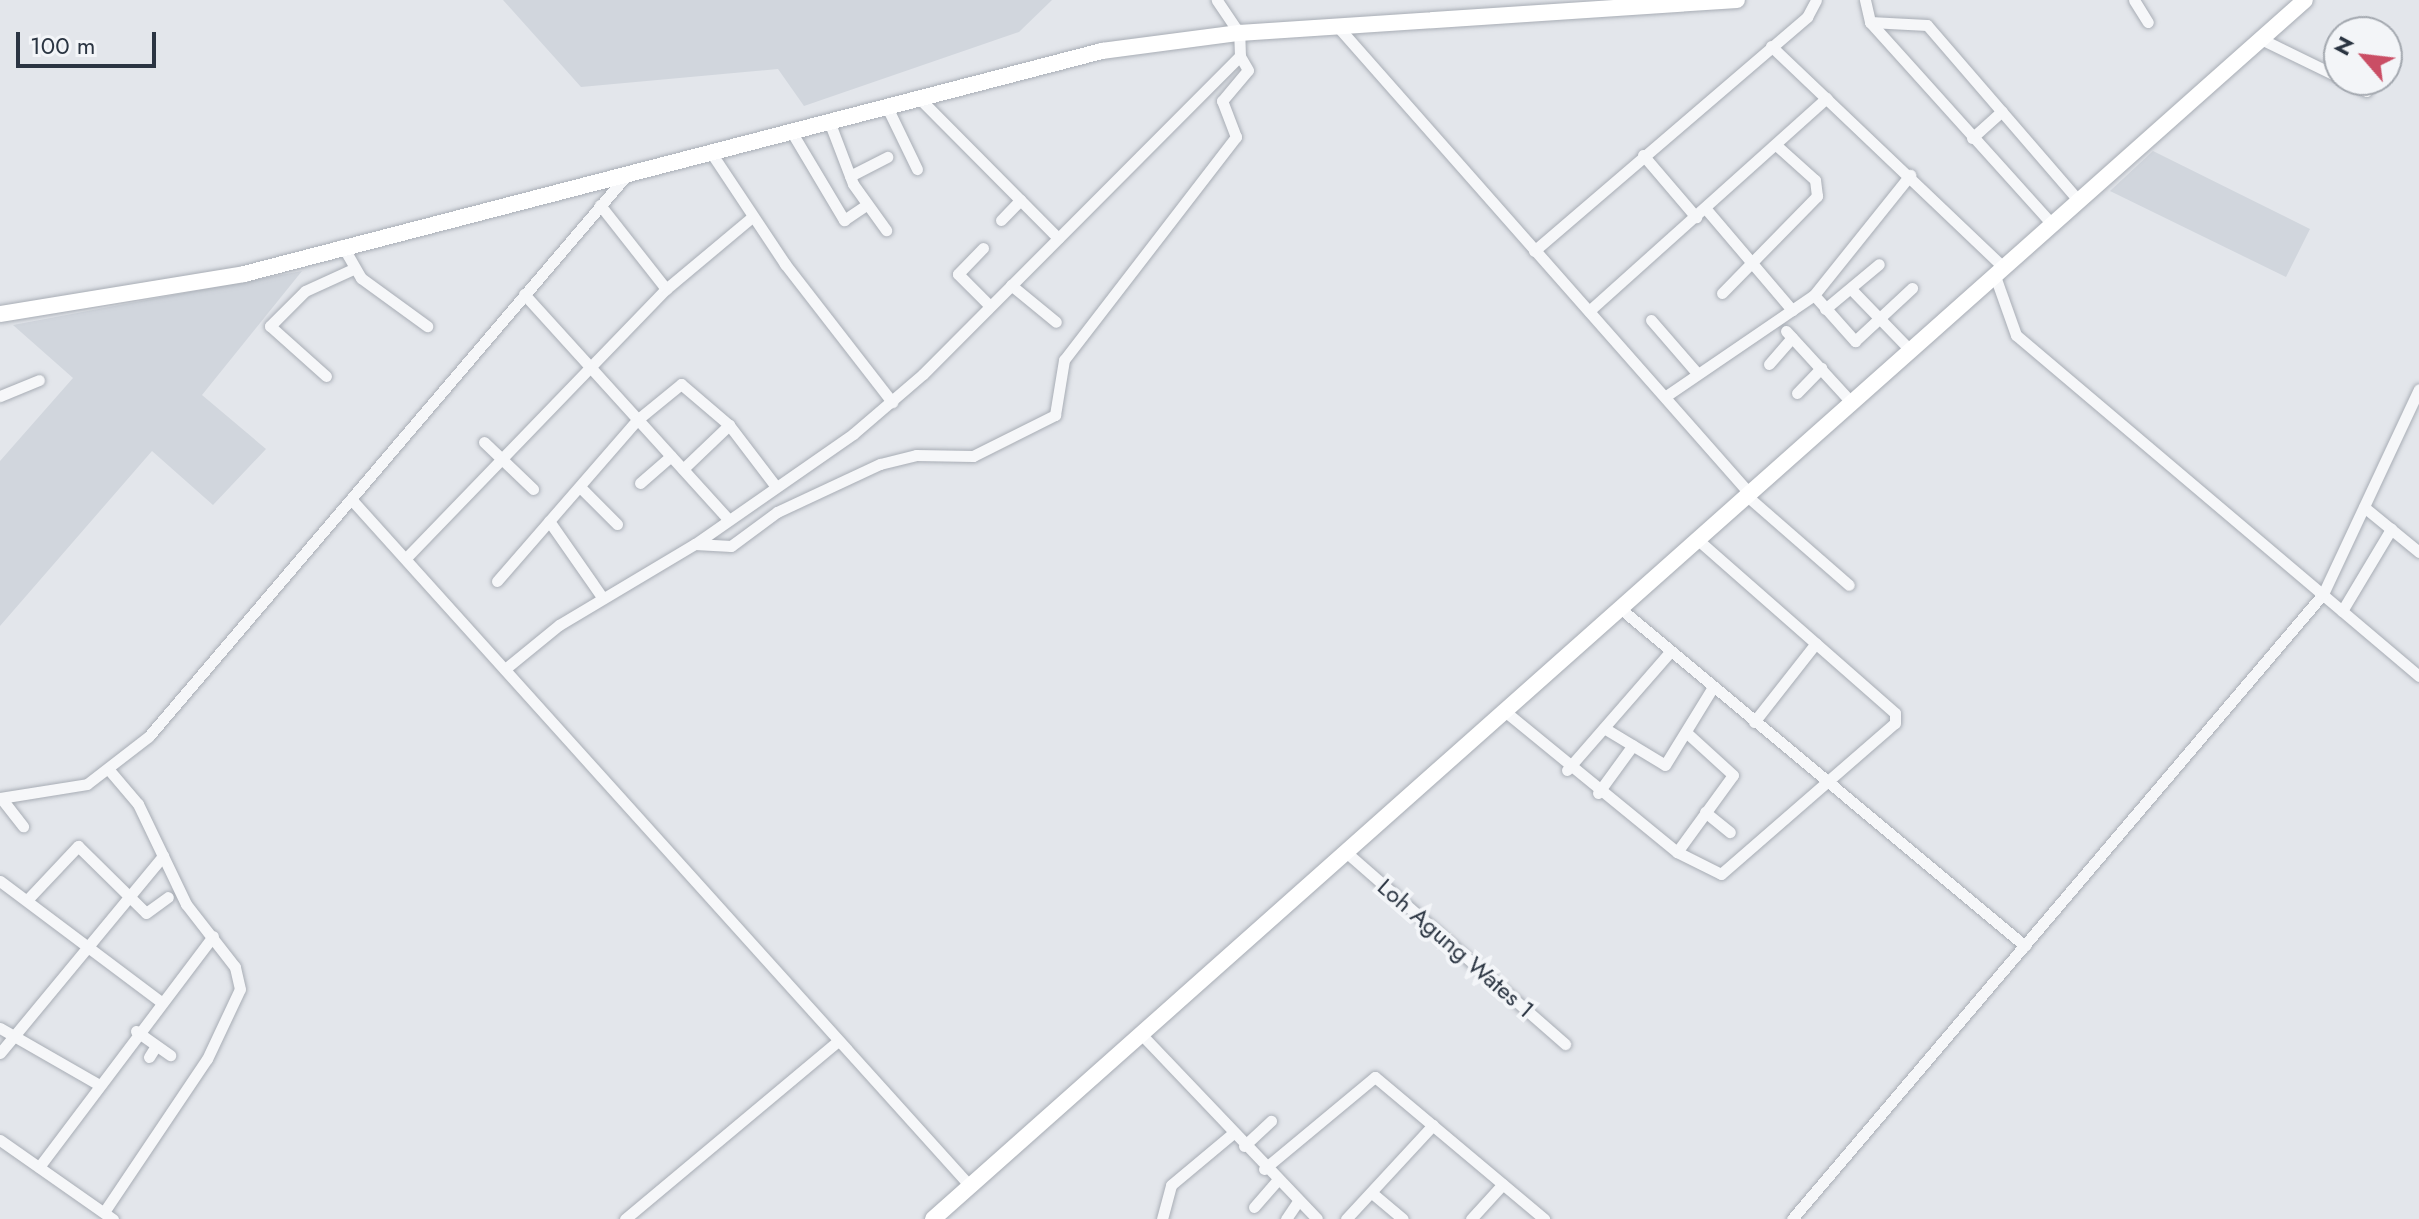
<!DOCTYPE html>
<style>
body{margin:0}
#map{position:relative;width:2419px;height:1219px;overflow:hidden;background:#e3e6eb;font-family:Jost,sans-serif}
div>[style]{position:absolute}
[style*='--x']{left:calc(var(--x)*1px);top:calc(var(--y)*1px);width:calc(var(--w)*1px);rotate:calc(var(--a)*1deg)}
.built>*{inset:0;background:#d1d6dd}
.roads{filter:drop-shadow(0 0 2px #a8adb5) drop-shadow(0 0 2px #a8adb5)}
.minor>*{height:11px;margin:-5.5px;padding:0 5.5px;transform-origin:5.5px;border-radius:5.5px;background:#f6f7f9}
.secondary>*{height:16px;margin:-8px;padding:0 8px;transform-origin:8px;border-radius:8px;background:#fff}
span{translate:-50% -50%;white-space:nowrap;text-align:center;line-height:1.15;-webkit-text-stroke:8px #f3f5f8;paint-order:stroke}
.street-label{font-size:24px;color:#2b3542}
.north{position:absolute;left:2323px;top:16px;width:80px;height:80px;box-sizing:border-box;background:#f3f5f8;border:2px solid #a3a8af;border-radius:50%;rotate:298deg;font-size:22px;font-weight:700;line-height:32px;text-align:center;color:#2b3542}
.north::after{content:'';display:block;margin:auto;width:28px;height:36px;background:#ca4e65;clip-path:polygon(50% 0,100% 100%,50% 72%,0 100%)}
.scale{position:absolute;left:16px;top:32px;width:140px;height:36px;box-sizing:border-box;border:4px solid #2b3542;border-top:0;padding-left:10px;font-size:24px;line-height:28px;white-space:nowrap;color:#2b3542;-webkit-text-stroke:6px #f3f5f8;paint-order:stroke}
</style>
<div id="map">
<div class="built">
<i style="clip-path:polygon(503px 0,1052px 0,1019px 32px,804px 106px,778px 69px,581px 87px)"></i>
<i style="clip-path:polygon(2153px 151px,2310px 229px,2286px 277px,2110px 191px)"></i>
<i style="clip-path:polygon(302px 271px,202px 395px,266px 449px,213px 505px,152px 451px,0 626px,0 461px,73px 378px,13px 325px)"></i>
</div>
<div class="roads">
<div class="minor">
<i style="--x:1865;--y:0;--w:23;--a:77"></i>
<i style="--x:1870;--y:22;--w:273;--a:48"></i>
<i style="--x:2134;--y:0;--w:26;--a:58"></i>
<i style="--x:1870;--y:22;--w:57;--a:3"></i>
<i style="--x:1927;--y:25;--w:233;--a:49.2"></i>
<i style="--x:1339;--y:28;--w:621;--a:48.59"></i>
<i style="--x:2261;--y:39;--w:87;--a:26"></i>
<i style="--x:1771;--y:46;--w:322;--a:43.6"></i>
<i style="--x:2344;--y:80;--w:25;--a:26"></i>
<i style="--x:920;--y:99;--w:196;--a:45.2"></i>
<i style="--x:887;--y:107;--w:69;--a:64.2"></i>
<i style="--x:829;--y:121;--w:67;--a:69.1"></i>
<i style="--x:853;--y:184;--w:57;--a:54.3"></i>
<i style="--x:791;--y:131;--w:104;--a:59.2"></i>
<i style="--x:844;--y:220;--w:25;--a:-34"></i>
<i style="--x:1972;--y:138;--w:40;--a:-42"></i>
<i style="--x:710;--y:151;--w:136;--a:56.4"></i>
<i style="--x:785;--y:264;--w:175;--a:52.2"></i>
<i style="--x:1643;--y:155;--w:82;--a:49.5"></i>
<i style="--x:850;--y:176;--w:42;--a:-27.2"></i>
<i style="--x:600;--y:205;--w:107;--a:51.8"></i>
<i style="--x:1706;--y:209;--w:133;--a:49.6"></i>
<i style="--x:1001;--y:220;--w:28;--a:-46"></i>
<i style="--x:342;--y:245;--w:38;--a:60"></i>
<i style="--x:361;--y:278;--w:82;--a:36"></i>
<i style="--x:983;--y:248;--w:36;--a:134"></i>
<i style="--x:958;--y:274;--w:44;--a:45"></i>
<i style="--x:1534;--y:251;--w:360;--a:-40.6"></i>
<i style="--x:1807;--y:17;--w:19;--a:-62"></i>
<i style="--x:1995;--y:276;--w:63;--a:70.4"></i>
<i style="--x:2016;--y:335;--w:528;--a:40.24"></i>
<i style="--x:1011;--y:285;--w:58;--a:39.4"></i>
<i style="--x:1851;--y:289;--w:86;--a:45.9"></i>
<i style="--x:1722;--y:293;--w:136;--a:-45.6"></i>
<i style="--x:1817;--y:196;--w:16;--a:-97"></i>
<i style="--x:1815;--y:180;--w:52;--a:-138.1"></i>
<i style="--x:524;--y:294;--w:302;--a:47.8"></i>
<i style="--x:1814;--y:295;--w:62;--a:48.3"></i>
<i style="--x:1855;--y:341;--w:78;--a:-42.9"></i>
<i style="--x:1825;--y:309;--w:70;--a:-39.8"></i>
<i style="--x:1589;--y:311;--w:319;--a:-41.9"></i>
<i style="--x:1651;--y:320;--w:69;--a:49.1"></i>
<i style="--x:1786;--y:331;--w:98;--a:47.5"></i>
<i style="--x:1769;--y:364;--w:35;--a:-49"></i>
<i style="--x:326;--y:376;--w:75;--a:-138.2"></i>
<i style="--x:270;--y:326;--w:49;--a:-45"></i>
<i style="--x:305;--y:291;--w:53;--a:-24.6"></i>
<i style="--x:1797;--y:393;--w:35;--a:-46"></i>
<i style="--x:0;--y:396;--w:42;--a:-22.3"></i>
<i style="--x:1666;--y:396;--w:179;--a:-34.3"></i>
<i style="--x:1814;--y:295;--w:154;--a:-51.3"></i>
<i style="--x:484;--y:442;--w:68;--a:43.8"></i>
<i style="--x:683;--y:469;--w:64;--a:-43.7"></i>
<i style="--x:640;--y:483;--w:41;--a:-41.1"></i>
<i style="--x:581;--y:488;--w:51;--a:45"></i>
<i style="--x:1747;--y:496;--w:135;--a:41.1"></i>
<i style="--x:351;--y:499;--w:926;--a:47.98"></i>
<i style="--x:2364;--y:507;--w:71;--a:39.3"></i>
<i style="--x:549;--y:521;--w:93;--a:55.1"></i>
<i style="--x:695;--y:544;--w:36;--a:3"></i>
<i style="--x:731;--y:546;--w:57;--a:-36.5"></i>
<i style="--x:777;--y:512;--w:114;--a:-25"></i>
<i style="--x:880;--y:464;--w:37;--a:-14"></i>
<i style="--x:916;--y:455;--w:57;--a:1"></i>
<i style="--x:973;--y:456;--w:92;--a:-26.6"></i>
<i style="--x:1055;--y:415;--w:56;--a:-80.7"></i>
<i style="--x:1064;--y:360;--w:282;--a:-52.4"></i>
<i style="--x:1236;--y:137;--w:39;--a:-111"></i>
<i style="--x:1222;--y:101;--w:40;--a:-50"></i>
<i style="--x:1248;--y:70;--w:16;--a:-120"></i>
<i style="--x:406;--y:558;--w:374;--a:-46"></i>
<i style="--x:666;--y:289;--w:112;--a:-39.9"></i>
<i style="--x:497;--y:581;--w:213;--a:-49"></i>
<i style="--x:637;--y:420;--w:57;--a:-39.3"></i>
<i style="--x:681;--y:384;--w:63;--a:40.5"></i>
<i style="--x:729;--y:425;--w:74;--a:52.7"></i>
<i style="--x:1621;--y:609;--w:526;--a:39.83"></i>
<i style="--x:2342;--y:611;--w:96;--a:-59.1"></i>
<i style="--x:505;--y:669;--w:70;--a:-39.2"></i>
<i style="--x:559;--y:625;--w:158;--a:-30.8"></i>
<i style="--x:695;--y:544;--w:193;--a:-34.8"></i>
<i style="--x:853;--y:434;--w:92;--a:-40.6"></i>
<i style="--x:923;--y:374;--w:449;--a:-45.1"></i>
<i style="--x:1240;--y:56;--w:23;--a:-92"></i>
<i style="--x:1239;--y:33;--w:40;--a:-124"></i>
<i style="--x:1507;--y:713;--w:220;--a:39.3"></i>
<i style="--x:1677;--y:852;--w:49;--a:26.6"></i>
<i style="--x:1721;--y:874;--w:230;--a:-41"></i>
<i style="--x:1895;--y:723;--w:10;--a:-90"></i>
<i style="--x:1895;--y:713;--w:262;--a:-138.7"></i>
<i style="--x:1754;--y:722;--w:100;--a:-51.9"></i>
<i style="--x:1604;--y:728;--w:71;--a:31.2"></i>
<i style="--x:1665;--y:765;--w:92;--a:-58.4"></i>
<i style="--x:1567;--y:770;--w:157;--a:-48.9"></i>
<i style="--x:1598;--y:793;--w:59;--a:-53.9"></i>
<i style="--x:0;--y:798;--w:88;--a:-9.1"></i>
<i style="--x:87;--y:784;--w:78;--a:-37.7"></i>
<i style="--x:149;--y:736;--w:736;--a:-49.58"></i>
<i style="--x:1;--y:798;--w:36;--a:52"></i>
<i style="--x:1705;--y:812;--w:32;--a:39"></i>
<i style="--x:1677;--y:852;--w:95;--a:-54"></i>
<i style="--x:1733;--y:775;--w:62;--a:-137.6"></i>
<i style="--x:1347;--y:853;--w:290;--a:41.2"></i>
<i style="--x:0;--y:881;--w:200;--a:36.9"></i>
<i style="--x:28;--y:899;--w:73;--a:-46.7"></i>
<i style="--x:78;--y:846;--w:95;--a:44.6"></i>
<i style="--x:146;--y:913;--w:27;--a:-36"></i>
<i style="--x:0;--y:1028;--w:111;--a:29.8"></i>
<i style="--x:136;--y:1031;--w:42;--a:35.2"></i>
<i style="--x:1141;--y:1034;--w:255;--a:46.4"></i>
<i style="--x:0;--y:1053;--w:256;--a:-50.4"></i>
<i style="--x:163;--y:856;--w:58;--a:-115.7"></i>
<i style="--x:138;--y:804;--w:43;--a:-130.3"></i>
<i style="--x:149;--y:1057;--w:13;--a:-58"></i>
<i style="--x:0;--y:1140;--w:138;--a:35"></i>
<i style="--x:1244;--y:1146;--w:37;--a:-43"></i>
<i style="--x:39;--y:1167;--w:289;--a:-53"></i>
<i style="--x:1264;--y:1169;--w:144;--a:-39.7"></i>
<i style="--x:1375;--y:1077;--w:221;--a:40"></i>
<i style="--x:1372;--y:1193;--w:40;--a:40"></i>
<i style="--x:1254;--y:1207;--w:35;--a:-49"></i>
<i style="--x:104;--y:1212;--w:184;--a:-56.1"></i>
<i style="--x:207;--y:1059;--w:77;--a:-64.8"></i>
<i style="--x:240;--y:989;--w:23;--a:-103"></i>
<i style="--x:235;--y:967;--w:80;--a:-127.9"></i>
<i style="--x:186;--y:904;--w:53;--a:-115.6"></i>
<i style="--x:625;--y:1219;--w:278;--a:-39.9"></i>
<i style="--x:1162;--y:1219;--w:35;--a:-75"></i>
<i style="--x:1171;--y:1185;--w:80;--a:-39.9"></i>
<i style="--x:1286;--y:1219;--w:22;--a:-56"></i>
<i style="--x:1346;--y:1219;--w:128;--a:-47.2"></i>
<i style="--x:1471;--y:1219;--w:47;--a:-47.6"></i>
<i style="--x:1792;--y:1219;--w:820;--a:-49.65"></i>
<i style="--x:2323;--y:594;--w:226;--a:-64.9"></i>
</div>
<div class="secondary">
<i style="--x:0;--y:314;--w:247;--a:-9.3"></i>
<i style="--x:244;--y:274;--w:887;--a:-14.57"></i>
<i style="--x:1102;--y:51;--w:138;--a:-7.5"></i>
<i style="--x:1239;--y:33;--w:499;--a:-3.8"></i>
<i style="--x:933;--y:1219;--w:1835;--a:-41.62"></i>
</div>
</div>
<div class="street-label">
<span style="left:1456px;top:948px;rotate:41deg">Loh Agung Wates 1</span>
</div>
<div class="north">N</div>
<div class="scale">100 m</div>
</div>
